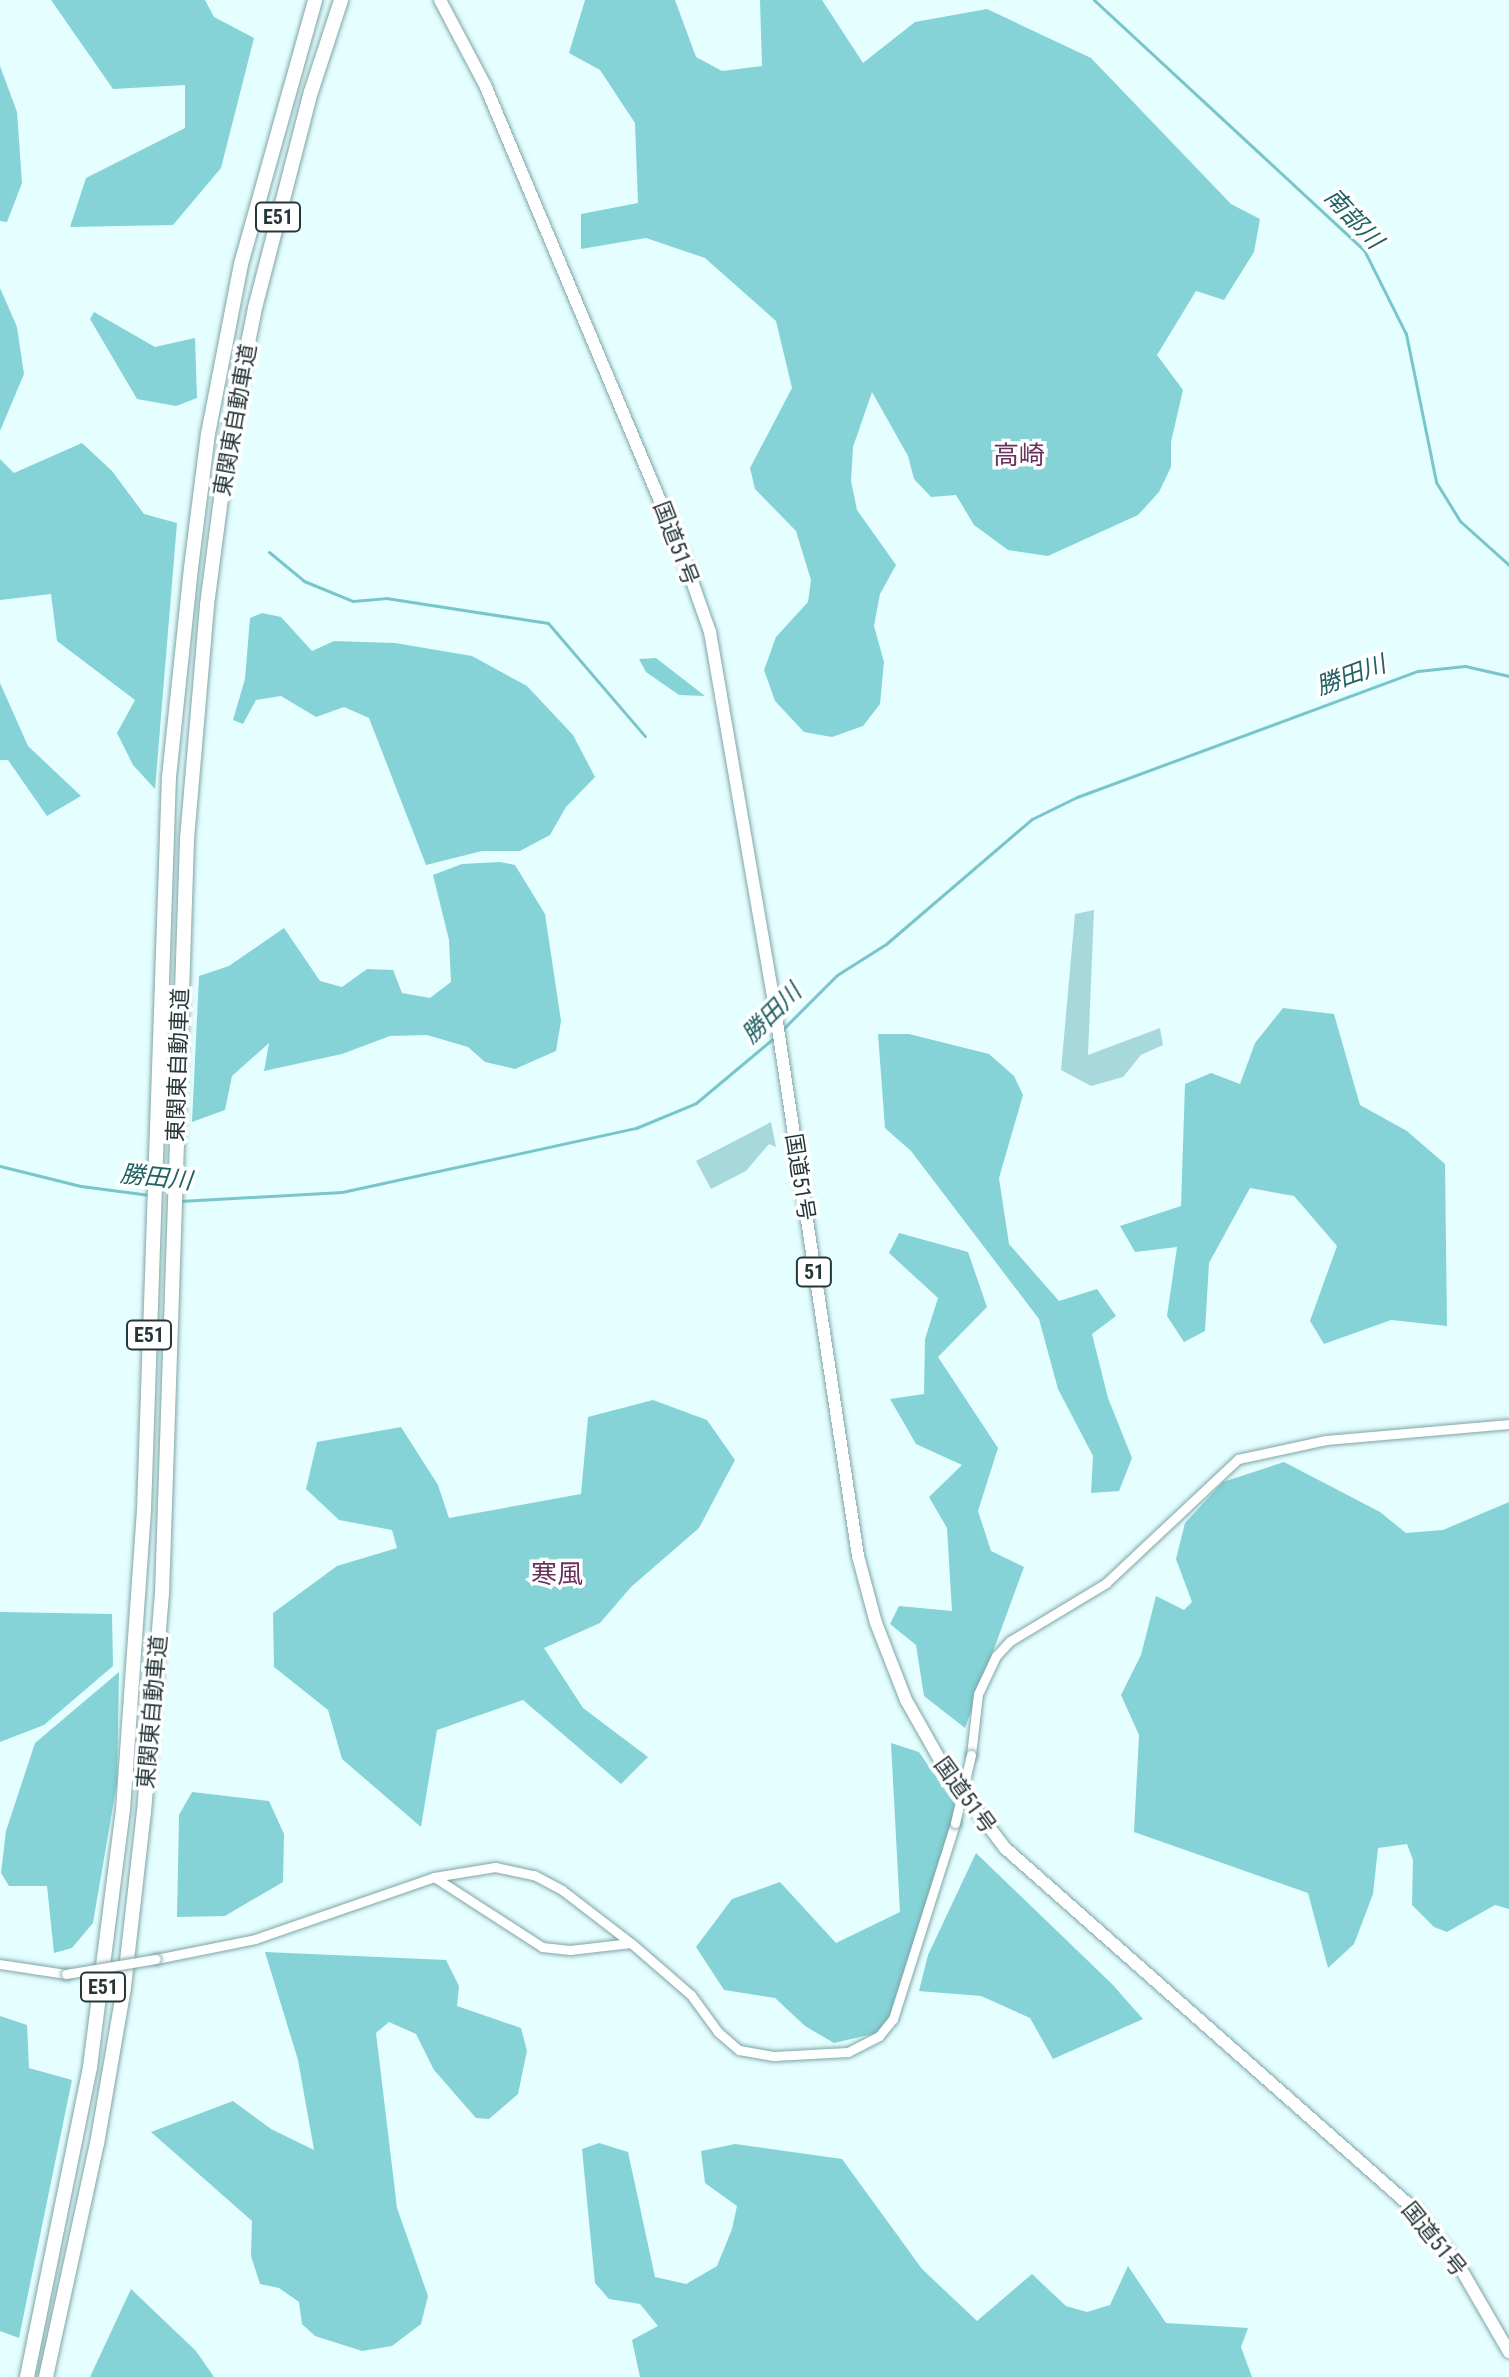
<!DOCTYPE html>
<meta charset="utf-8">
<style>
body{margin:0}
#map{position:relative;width:1509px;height:2377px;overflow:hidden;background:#e5feff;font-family:"Roboto Condensed","Noto Sans JP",sans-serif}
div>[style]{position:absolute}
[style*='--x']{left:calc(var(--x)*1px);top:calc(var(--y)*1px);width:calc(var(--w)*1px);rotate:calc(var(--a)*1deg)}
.green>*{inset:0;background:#a7d9dc}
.forest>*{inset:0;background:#85d3d7}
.stream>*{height:3px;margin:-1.5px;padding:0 1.5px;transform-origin:1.5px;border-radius:1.5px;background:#78c5ca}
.roads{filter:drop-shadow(0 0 2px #7ea5a7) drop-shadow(0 0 2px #7ea5a7)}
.tertiary>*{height:9px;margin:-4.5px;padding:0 4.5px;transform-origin:4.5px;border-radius:4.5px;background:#fff}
.trunk>*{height:12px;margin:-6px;padding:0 6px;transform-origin:6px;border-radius:6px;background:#fff}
.motorway>*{height:14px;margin:-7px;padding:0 7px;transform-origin:7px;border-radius:7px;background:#fff}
.bridges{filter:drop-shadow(0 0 2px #7ea5a7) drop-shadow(0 0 2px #7ea5a7)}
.tertiary-bridge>*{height:9px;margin:-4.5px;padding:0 4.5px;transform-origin:4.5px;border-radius:4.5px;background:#fff}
span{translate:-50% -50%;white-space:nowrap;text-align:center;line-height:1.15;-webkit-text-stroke:7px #fff;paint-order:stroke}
.shield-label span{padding:2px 6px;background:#fff;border:2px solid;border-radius:6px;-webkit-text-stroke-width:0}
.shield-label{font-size:20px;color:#263637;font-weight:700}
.street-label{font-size:22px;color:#263637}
.water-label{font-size:24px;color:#1f6063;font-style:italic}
.quarter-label{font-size:26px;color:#6a305b}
</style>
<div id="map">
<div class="green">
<i style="clip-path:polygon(1094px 910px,1088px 1055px,1160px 1028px,1163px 1045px,1141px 1055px,1123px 1077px,1091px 1086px,1061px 1070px,1075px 914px)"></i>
<i style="clip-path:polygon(771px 1122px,776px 1147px,769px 1144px,746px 1171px,711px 1189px,696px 1161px)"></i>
</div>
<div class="forest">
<i style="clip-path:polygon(51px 0,205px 0,214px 17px,254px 38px,221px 168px,173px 225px,70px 227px,86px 178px,185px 128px,185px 85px,113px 89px)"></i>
<i style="clip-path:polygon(585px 0,675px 0,696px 57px,722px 71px,762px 66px,760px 0,822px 0,863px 63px,915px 22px,987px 9px,1091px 58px,1231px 204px,1260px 219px,1254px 252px,1224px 300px,1196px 291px,1157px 355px,1183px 390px,1171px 442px,1171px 467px,1159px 492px,1138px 515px,1048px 556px,1008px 550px,974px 525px,956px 495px,931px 497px,914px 479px,908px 456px,872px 392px,853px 447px,851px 481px,857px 510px,896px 565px,880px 594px,874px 626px,884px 662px,880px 704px,863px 726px,832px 737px,804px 732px,775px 701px,764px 670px,776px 637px,808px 602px,811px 580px,796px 531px,755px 489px,750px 468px,792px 388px,776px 321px,705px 258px,646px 238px,581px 249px,581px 214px,638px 203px,635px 123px,600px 70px,569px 53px)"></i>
<i style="clip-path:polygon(0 66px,17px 112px,22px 183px,7px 222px,0 221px)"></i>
<i style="clip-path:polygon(0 288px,17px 327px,24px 374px,0 431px)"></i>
<i style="clip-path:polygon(94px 312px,155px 347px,195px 338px,197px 398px,176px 406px,137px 399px,90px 319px)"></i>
<i style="clip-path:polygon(82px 443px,112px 471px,144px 514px,177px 523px,155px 789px,133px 765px,117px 733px,135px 700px,57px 641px,51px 594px,0 600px,0 459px,14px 473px)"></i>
<i style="clip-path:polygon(262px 613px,281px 617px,312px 651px,334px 641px,395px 643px,472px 656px,527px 686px,573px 735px,595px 777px,566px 807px,550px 835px,520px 851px,482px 851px,426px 865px,369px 718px,344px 707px,316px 717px,281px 696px,256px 700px,243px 724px,233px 720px,245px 679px,250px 618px)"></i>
<i style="clip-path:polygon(656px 658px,705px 696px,679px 695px,646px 672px,639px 659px)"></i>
<i style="clip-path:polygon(0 683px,28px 746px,81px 796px,47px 816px,8px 760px,0 760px)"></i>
<i style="clip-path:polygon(500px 862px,515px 865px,545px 914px,561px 1021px,556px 1051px,515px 1069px,485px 1062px,468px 1047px,427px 1035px,390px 1036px,342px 1054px,264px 1071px,269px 1043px,232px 1076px,225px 1110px,192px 1122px,199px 976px,229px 966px,284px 928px,320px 981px,342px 987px,367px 969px,393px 970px,402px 993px,430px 998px,451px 982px,449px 940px,433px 875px,462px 864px)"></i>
<i style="clip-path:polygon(1283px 1008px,1334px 1014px,1360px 1105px,1407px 1131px,1445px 1164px,1447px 1326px,1391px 1320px,1324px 1344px,1310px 1321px,1337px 1246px,1294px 1196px,1250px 1188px,1209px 1263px,1205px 1331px,1184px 1342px,1167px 1316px,1177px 1247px,1135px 1252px,1120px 1226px,1181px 1206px,1185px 1084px,1211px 1073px,1240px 1084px,1255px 1043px)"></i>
<i style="clip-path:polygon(878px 1034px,909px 1034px,989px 1054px,1014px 1076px,1023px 1095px,999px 1178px,1009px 1244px,1059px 1301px,1097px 1289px,1116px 1316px,1092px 1334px,1108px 1398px,1132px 1458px,1119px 1491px,1091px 1493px,1093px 1456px,1058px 1389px,1039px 1319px,911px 1151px,885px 1128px)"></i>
<i style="clip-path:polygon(899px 1233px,968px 1252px,987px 1307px,938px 1357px,998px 1448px,978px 1511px,991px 1551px,1024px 1567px,965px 1728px,924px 1696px,916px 1645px,890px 1624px,899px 1606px,952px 1611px,947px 1528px,929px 1497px,962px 1465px,916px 1444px,890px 1399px,924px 1394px,925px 1339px,938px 1298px,889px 1253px)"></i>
<i style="clip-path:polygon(653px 1400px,707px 1420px,735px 1460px,699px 1528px,631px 1587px,600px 1623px,544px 1648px,583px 1708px,648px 1757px,621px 1784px,523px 1700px,437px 1730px,421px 1827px,342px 1759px,328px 1710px,274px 1667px,273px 1613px,337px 1566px,397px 1548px,392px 1530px,339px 1520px,306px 1489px,317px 1442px,401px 1427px,438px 1485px,449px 1518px,581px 1494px,588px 1417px)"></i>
<i style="clip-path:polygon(1284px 1462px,1380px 1512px,1406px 1533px,1443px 1530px,1509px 1502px,1509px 1909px,1495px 1905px,1447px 1932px,1434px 1927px,1412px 1905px,1413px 1860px,1407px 1844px,1378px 1848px,1373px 1894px,1354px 1944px,1328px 1968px,1308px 1893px,1134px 1832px,1139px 1735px,1121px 1695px,1141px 1655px,1156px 1596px,1184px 1610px,1192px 1602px,1176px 1559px,1185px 1523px,1223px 1482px)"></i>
<i style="clip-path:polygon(0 1612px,112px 1614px,113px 1666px,44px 1725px,0 1742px)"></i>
<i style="clip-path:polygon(119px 1672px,117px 1782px,93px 1923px,72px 1948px,54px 1953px,47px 1886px,9px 1886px,1px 1873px,6px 1831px,35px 1743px)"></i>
<i style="clip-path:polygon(891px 1743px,919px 1752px,958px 1809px,886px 2031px,834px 2043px,805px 2026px,775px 1998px,724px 1990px,696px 1947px,732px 1899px,780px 1882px,836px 1943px,900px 1912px)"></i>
<i style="clip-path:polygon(192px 1792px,269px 1801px,284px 1834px,283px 1882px,225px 1916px,177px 1917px,179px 1815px)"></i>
<i style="clip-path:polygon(976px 1853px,1112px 1984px,1143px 2019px,1053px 2059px,1030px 2018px,981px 1996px,919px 1991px,928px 1955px)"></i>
<i style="clip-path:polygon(265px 1952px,446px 1960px,459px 1986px,457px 2006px,521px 2028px,527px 2051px,518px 2094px,489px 2119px,476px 2118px,434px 2070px,416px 2034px,389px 2022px,376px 2033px,397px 2208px,428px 2296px,421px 2324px,392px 2346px,362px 2351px,315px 2336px,302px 2324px,299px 2302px,279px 2288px,260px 2284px,251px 2256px,252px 2221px,151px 2132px,233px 2101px,271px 2129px,314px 2150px,298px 2060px)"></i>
<i style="clip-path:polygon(0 2016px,27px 2025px,29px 2068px,72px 2080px,19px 2338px,0 2331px)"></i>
<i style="clip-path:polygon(599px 2143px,628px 2152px,655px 2277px,686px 2284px,717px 2266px,732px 2229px,737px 2206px,705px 2183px,701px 2151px,735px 2144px,842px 2159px,922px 2269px,977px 2321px,1032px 2274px,1066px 2306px,1087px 2312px,1110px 2305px,1128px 2266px,1166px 2323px,1248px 2328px,1241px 2347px,1252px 2377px,640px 2377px,632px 2340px,658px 2326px,640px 2304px,609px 2299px,595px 2283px,582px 2149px)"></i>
<i style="clip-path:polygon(131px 2289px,196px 2351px,214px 2377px,90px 2377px)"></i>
</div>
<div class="stream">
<i style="--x:1094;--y:0;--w:368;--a:42.8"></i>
<i style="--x:1364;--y:250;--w:94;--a:63.4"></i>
<i style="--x:1406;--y:334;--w:151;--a:78.5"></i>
<i style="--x:1436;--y:482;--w:46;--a:58.4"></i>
<i style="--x:1460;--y:521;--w:66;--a:41.9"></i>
<i style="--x:269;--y:552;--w:45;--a:39.6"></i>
<i style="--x:304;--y:581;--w:53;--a:22.2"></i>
<i style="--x:353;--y:601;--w:33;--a:-5"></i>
<i style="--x:386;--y:598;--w:164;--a:8.8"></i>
<i style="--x:548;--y:623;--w:149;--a:49.4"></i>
<i style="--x:783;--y:1029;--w:76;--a:-45"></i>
<i style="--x:837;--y:975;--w:58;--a:-32.3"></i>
<i style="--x:886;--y:944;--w:192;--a:-40.6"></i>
<i style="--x:1032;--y:819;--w:50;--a:-26.1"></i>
<i style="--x:1077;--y:797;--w:364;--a:-20.3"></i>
<i style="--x:1418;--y:671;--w:47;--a:-6.1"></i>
<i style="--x:1465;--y:666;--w:45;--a:12.8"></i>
<i style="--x:0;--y:1166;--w:83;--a:13.9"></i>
<i style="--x:81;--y:1186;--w:69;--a:7.5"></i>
<i style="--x:180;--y:1201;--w:162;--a:-3.2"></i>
<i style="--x:342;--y:1192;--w:301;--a:-12.3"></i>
<i style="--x:636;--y:1128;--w:65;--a:-22.6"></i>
<i style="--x:696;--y:1103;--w:103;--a:-39.9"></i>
</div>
<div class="roads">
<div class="tertiary">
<i style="--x:971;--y:1755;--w:61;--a:-83.5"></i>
<i style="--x:978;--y:1694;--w:42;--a:-64.7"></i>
<i style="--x:996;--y:1656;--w:21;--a:-47"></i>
<i style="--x:1010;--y:1641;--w:112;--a:-31.1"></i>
<i style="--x:1106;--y:1583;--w:181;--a:-43.2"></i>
<i style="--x:1238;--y:1459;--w:90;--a:-12.2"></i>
<i style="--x:1326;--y:1440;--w:184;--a:-5"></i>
<i style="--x:434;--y:1877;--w:62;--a:-9.3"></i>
<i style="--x:495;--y:1867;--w:40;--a:12"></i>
<i style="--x:534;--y:1875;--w:32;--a:28"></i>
<i style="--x:562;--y:1890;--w:87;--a:37.5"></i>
<i style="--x:156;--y:1959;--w:101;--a:-11.4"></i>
<i style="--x:255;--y:1939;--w:189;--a:-19.1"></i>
<i style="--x:434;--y:1877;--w:129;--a:32.9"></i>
<i style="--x:542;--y:1947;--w:28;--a:6"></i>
<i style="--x:570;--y:1950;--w:61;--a:-6.5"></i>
<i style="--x:631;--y:1943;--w:79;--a:40.9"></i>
<i style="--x:691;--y:1995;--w:46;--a:53.9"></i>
<i style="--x:718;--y:2032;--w:28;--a:41"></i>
<i style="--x:739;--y:2050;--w:36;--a:10"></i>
<i style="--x:774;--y:2056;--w:74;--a:-3.1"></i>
<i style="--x:848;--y:2052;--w:35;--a:-27"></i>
<i style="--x:879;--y:2036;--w:22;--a:-51"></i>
<i style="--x:893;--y:2019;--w:206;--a:-72.4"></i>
<i style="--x:0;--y:1964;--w:67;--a:8.6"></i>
</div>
<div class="trunk">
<i style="--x:440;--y:0;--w:96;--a:62.1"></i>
<i style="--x:485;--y:85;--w:508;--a:67.17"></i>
<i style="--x:682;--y:553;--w:84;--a:70.5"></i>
<i style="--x:710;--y:632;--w:369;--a:80.2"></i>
<i style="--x:773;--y:996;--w:566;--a:81.37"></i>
<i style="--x:858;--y:1556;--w:69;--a:75"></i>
<i style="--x:876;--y:1623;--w:83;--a:68.7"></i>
<i style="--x:906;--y:1700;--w:79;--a:60.5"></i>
<i style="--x:945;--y:1769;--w:99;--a:52.8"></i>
<i style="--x:1005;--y:1848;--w:550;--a:41.46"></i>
<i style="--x:1417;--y:2212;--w:66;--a:51.7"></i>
<i style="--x:1458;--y:2264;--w:102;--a:59.9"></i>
</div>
<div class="motorway">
<i style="--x:27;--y:2377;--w:316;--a:-78.5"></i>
<i style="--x:90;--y:2067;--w:259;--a:-82.7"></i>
<i style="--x:123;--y:1810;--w:301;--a:-86"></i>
<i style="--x:144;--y:1510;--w:733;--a:-88.05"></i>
<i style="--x:169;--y:777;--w:210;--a:-84"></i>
<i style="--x:191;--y:568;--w:135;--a:-82.8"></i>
<i style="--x:208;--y:434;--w:173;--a:-79"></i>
<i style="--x:241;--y:264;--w:274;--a:-74.3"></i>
<i style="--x:46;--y:2377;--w:239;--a:-77.7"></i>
<i style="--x:97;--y:2144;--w:159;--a:-80.2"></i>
<i style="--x:124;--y:1987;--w:176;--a:-83.5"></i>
<i style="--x:144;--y:1812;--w:219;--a:-85.3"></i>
<i style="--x:162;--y:1594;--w:755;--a:-88.1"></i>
<i style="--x:187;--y:839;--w:235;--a:-85.1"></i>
<i style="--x:207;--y:605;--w:168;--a:-82.5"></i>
<i style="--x:229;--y:438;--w:133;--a:-78.7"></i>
<i style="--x:255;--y:308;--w:223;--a:-75.5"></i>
<i style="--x:311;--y:92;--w:97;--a:-71.9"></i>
</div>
</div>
<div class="bridges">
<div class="tertiary-bridge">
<i style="--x:955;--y:1823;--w:70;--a:-76.8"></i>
<i style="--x:66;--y:1974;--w:91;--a:-9.5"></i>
</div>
</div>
<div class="shield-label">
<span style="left:278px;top:217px">E51</span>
<span style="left:814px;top:1272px">51</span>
<span style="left:149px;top:1335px">E51</span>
<span style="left:103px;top:1987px">E51</span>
</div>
<div class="street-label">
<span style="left:235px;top:420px;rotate:-80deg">東関東自動車道</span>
<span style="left:676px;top:543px;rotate:69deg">国道51号</span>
<span style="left:178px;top:1065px;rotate:-88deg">東関東自動車道</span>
<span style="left:800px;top:1177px;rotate:81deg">国道51号</span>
<span style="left:152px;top:1712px;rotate:-85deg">東関東自動車道</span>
<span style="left:965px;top:1795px;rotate:54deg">国道51号</span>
<span style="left:1434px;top:2239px;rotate:51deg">国道51号</span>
</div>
<div class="water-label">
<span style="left:1353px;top:219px;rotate:47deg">南部川</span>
<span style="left:1351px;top:676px;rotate:-20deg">勝田川</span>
<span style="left:772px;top:1014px;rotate:-45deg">勝田川</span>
<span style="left:156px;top:1178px;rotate:6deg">勝田川</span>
</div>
<div class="quarter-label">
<span style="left:1019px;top:456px">高崎</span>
<span style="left:557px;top:1575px">寒風</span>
</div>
</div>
